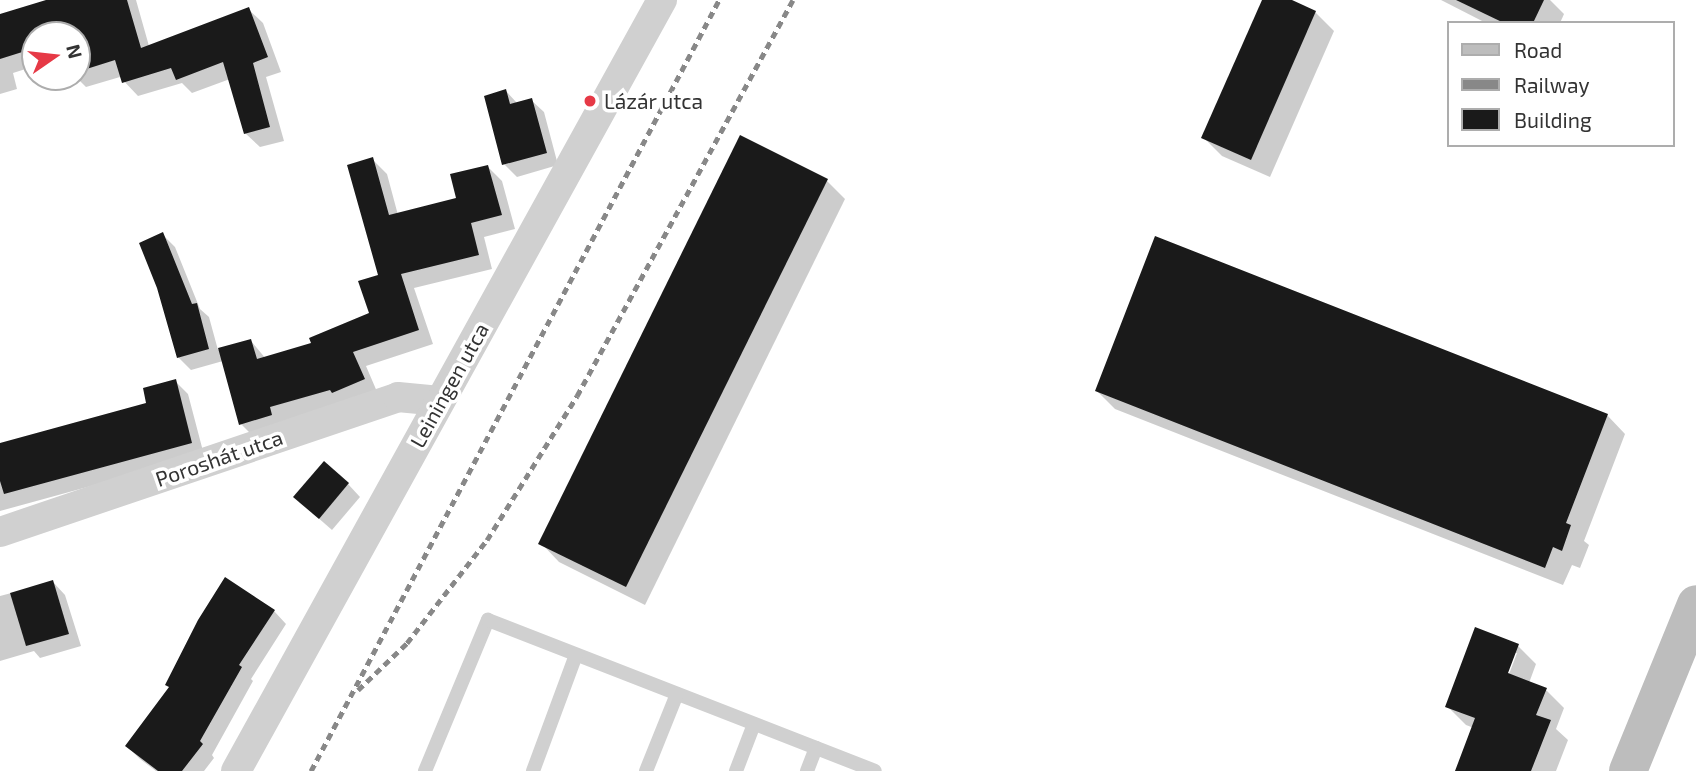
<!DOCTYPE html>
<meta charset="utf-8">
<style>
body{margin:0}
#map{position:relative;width:1696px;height:771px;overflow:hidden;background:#fff;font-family:"Exo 2",sans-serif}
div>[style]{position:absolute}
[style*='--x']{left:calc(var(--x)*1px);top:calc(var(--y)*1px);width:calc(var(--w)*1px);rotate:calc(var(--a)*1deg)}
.shadow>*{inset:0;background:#0003}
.building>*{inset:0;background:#1a1a1a}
.lane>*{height:14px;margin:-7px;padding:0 7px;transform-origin:7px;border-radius:7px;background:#d0d0d0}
.street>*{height:30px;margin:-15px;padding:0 15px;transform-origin:15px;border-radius:15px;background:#d0d0d0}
.secondary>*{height:38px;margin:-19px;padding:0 19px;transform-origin:19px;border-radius:19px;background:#bdbdbd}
.rail>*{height:5px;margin-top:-2.5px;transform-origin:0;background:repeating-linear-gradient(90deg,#888 0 7px,transparent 0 12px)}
.dots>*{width:19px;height:19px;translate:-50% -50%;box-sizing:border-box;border:4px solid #fff;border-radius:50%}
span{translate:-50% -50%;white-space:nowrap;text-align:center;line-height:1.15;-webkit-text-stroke:7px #fff;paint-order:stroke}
.poi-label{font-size:21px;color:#333}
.left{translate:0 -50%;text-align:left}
.street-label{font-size:21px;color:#333}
.legend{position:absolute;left:1447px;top:21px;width:228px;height:126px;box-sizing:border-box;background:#fff;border:2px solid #adadad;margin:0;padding:9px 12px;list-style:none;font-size:21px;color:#333}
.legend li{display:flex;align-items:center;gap:14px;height:35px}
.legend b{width:35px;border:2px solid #adadad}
.north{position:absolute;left:21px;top:21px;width:70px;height:70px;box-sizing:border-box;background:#fff;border:2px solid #adadad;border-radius:50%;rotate:76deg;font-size:19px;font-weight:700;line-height:28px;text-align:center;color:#333}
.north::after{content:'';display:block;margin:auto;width:24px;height:32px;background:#e63946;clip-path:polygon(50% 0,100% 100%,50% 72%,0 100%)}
</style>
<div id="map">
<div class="shadow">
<i style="clip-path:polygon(49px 0,136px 0,149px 46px,248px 9px,263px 23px,281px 72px,266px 77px,284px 141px,260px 147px,245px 133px,230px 79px,192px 93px,182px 83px,138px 96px,120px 77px,86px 87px,76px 77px,77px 35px,35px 35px,35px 66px,13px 73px,17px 89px,0 94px,0 19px)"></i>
<i style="clip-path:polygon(1264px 0,1287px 0,1315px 12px,1334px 31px,1270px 177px,1222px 156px,1203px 137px)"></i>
<i style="clip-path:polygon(1441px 0,1550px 0,1564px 14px,1560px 23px,1486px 23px)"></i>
<i style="clip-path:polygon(506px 91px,517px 103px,531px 100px,544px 112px,558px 165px,517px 177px,504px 164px)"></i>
<i style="clip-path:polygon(372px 159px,387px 174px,398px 215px,458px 199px,488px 167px,502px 181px,515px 229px,484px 237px,492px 269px,414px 288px,433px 344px,366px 366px,378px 394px,255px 438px,241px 424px,223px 361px,191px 370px,178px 357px,162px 234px,175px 247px,200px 309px,209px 317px,218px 350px,251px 341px,266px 359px,313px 344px,371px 314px,380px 276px)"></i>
<i style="clip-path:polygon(826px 180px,845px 199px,645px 605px,559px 562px,541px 543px)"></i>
<i style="clip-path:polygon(175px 381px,188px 394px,204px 455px,0 511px,0 445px,149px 404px)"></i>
<i style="clip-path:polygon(1097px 391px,1607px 415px,1625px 434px,1584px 541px,1589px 545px,1580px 568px,1572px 565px,1563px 585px,1115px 409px)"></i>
<i style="clip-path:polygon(348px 484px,360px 497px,332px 530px,308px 509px)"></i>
<i style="clip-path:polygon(53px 582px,65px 595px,81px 646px,40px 658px,34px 651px,0 661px,0 596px)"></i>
<i style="clip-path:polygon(274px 611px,286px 624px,251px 679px,253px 681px,212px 755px,214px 758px,204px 771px,156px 771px,140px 759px,127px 746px,170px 688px)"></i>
<i style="clip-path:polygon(evenodd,1518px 646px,1536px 664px,1529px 683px,1546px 690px,1564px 708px,1556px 729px,1568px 740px,1556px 771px,1457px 771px,1474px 728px,1466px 725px,1447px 706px,1518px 646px,1514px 653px,1517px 653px,1506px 682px,1503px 681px,1514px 653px)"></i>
</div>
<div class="building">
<i style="clip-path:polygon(46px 0,127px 0,141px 48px,249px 7px,268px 57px,253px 63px,270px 127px,244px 134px,223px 62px,176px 80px,171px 68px,122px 83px,115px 60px,77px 72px,77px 35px,35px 35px,35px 48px,0 59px,0 14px)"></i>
<i style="clip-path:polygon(1262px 0,1292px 0,1316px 11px,1251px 160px,1201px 138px)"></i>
<i style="clip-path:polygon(1456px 0,1544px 0,1533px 23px,1504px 23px)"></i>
<i style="clip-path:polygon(506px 89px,510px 104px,532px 98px,547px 153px,502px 165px,484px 96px)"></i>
<i style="clip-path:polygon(740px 135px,828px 179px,626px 587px,538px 544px)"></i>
<i style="clip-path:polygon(373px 157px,389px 215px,456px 198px,450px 174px,488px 165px,502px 215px,471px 223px,479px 255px,401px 274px,419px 330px,353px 352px,365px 379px,332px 393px,330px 390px,270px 407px,272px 415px,239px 425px,218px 348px,251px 339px,257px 359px,311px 343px,309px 338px,369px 313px,358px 281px,378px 275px,347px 165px)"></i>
<i style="clip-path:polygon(163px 232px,192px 304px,197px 303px,209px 349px,177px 358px,157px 288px,139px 243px)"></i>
<i style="clip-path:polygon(1155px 236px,1608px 414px,1566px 523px,1571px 525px,1562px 551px,1553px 547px,1545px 568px,1095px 391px)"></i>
<i style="clip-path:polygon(176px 379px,192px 443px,4px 494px,0 481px,0 443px,146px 403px,143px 388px)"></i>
<i style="clip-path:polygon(324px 461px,349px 483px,319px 519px,293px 497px)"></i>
<i style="clip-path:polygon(225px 577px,275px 610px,239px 665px,242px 667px,200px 741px,203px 744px,182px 771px,158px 771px,125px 746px,169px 687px,165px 685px,198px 620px)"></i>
<i style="clip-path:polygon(53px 580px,69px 634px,26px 646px,10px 593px)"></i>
<i style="clip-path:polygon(1475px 627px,1519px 644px,1508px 673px,1547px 688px,1536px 715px,1551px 720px,1531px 771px,1455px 771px,1475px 718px,1445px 707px)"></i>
</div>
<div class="lane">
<i style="--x:425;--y:771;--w:164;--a:-67.4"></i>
<i style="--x:488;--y:620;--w:415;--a:21.3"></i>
<i style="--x:533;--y:771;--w:124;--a:-69.7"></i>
<i style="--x:646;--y:771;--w:83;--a:-68.1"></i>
<i style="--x:736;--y:771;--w:50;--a:-69"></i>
<i style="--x:807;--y:771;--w:25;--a:-69"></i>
</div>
<div class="street">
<i style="--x:0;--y:532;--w:420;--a:-18.7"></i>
<i style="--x:398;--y:397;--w:42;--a:5.4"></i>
<i style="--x:236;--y:771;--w:881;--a:-61.08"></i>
</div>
<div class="secondary">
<i style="--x:1628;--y:771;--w:180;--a:-67.8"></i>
</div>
<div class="rail">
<i style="--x:358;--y:690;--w:68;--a:-43.8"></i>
<i style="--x:407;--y:643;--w:130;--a:-52.2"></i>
<i style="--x:487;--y:540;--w:170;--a:-58"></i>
<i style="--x:577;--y:396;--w:451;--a:-61.4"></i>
<i style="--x:311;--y:771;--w:872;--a:-62.11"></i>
</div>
<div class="dots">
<i style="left:590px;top:101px;background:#e63946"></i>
</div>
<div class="poi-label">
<span class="left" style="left:604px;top:101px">Lázár utca</span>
</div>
<div class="street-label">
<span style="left:449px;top:385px;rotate:-61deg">Leiningen utca</span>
<span style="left:219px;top:458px;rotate:-19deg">Poroshát utca</span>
</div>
<ul class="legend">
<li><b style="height:9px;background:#bdbdbd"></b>Road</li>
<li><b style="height:9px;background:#888"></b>Railway</li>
<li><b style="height:19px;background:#1a1a1a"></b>Building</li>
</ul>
<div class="north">N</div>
</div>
